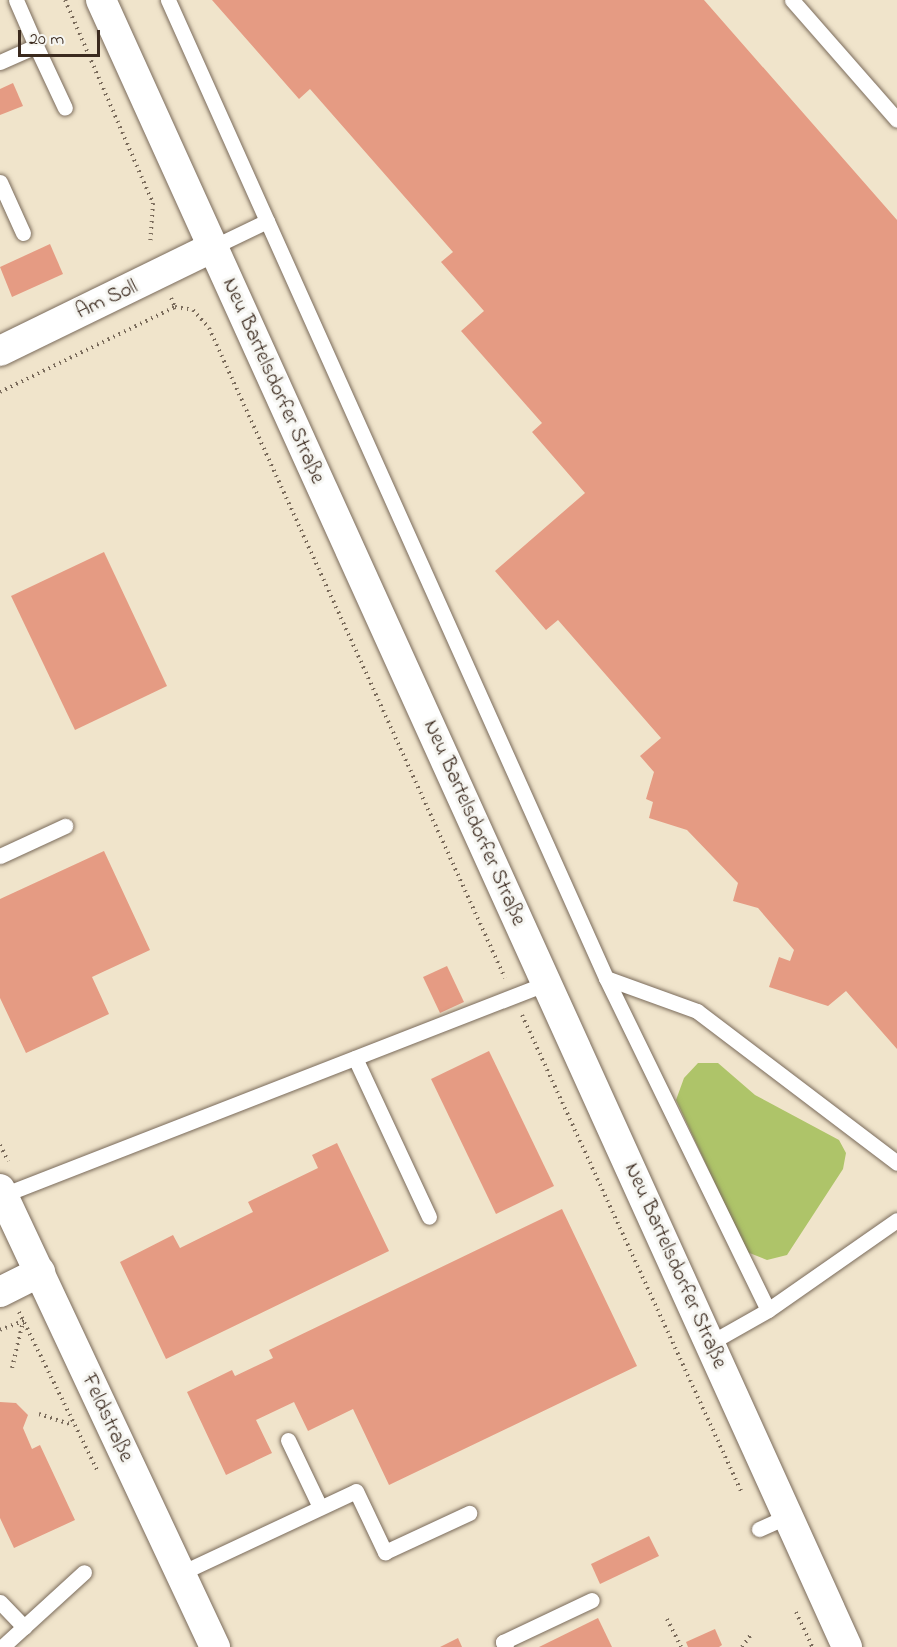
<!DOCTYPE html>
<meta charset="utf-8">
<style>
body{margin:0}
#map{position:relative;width:897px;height:1647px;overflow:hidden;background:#f0e4cb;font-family:"Indie Flower",sans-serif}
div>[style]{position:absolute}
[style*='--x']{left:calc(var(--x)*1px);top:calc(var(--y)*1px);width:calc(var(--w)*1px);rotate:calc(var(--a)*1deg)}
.green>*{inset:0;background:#aec469}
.building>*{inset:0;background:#e59b83}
.path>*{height:4px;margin-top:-2px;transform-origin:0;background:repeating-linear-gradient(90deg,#7a6b5b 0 1.5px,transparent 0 6px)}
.roads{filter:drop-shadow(0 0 2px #7a6b5b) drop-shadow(0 0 2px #7a6b5b)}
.service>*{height:15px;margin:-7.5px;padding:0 7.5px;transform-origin:7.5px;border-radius:7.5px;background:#fff}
.minor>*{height:30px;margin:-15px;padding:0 15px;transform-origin:15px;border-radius:15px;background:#fff}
span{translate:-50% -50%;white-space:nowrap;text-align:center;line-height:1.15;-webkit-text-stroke:6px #f6f6f2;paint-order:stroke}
.street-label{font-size:21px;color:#3b2a1e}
.scale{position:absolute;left:18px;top:30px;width:82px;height:27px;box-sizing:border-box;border:3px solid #3b2a1e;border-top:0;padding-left:8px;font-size:18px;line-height:21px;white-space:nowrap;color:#3b2a1e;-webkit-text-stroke:4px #f6f6f2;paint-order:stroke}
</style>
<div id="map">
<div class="green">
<i style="clip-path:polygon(698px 1063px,718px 1063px,755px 1095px,839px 1140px,846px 1153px,843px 1169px,787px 1255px,767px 1260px,747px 1252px,676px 1100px,684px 1078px)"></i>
</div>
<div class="building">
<i style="clip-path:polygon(212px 0,704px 0,897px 220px,897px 1049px,846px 991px,828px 1006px,769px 987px,779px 957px,790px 961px,794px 950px,758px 908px,733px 901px,738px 883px,687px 830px,649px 818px,653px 802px,646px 799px,654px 772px,640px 756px,661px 738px,558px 620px,546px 630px,495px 571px,585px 493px,532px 432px,542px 423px,461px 331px,484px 311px,441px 262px,453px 252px,310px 89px,299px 99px)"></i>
<i style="clip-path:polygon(13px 83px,23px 106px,0 115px,0 89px)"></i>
<i style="clip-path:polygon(50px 244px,63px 274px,12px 297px,0 267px)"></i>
<i style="clip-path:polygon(104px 552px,167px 686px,75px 730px,11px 596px)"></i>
<i style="clip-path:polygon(104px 851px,150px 950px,92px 977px,109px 1014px,26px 1053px,0 998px,0 899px)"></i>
<i style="clip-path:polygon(447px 966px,464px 1002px,440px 1013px,423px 977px)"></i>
<i style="clip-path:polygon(489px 1051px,554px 1186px,496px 1214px,431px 1079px)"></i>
<i style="clip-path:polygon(337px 1143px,389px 1251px,166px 1359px,120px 1262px,173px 1235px,180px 1248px,253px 1212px,248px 1202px,318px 1168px,312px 1155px)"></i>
<i style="clip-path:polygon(562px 1209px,637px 1366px,389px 1485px,353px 1409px,308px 1431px,294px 1402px,256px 1420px,272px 1453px,226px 1475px,187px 1392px,232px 1370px,235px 1376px,273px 1358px,269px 1350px)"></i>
<i style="clip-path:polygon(0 1402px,16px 1403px,28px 1415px,23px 1428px,32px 1449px,40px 1445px,75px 1520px,14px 1548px,0 1518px)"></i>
<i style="clip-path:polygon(649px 1536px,659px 1556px,600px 1584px,591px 1564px)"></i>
<i style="clip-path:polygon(598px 1618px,612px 1647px,539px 1647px)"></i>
<i style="clip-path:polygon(715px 1629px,722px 1645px,719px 1647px,688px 1647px,686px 1642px)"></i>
<i style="clip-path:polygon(458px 1638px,462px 1647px,440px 1647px)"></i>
</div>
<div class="path">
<i style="--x:65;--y:0;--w:221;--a:66.6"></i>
<i style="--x:153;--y:203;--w:42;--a:94.1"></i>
<i style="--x:171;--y:298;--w:10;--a:66"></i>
<i style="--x:175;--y:307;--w:18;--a:9"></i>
<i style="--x:193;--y:310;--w:24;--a:48"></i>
<i style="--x:209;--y:328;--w:714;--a:65.52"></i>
<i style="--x:0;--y:392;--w:195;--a:-25.9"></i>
<i style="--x:522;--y:1015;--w:526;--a:65.29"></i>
<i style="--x:0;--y:1145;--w:18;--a:63"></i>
<i style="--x:19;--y:1312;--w:178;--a:63.7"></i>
<i style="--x:0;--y:1330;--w:26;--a:-21"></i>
<i style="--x:12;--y:1368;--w:47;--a:-76.6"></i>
<i style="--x:39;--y:1414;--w:36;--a:18"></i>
<i style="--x:796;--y:1612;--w:38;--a:65"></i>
<i style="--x:667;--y:1619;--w:31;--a:63"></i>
<i style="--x:742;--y:1647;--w:17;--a:-54"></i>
</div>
<div class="roads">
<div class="service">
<i style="--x:168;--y:0;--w:1072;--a:65.87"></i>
<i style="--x:606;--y:978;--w:369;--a:64"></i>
<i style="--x:792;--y:0;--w:159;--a:48.8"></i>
<i style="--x:36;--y:46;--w:68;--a:64.9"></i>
<i style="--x:0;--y:62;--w:39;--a:-24"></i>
<i style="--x:36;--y:46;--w:50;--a:-113.5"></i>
<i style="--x:0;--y:182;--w:56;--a:65.7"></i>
<i style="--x:213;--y:247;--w:60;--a:-25.7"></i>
<i style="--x:0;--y:856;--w:72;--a:-24.8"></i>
<i style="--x:606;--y:978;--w:97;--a:19.9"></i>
<i style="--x:697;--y:1011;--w:251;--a:37.2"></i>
<i style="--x:355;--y:1058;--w:175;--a:65"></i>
<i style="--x:3;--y:1195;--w:584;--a:-21.29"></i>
<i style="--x:710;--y:1343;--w:67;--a:-29.6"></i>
<i style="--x:768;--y:1310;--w:157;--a:-34.9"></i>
<i style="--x:288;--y:1440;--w:74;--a:64.5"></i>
<i style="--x:759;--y:1529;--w:32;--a:-24"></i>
<i style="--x:179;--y:1574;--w:195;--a:-25.1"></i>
<i style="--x:356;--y:1491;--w:68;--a:64.6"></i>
<i style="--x:385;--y:1552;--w:93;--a:-24.9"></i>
<i style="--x:0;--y:1602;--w:35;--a:46"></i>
<i style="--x:2;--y:1647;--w:111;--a:-42.4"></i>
<i style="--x:506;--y:1647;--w:6;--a:-121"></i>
<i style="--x:503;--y:1642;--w:98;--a:-25.3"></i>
</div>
<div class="minor">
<i style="--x:101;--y:0;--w:1808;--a:65.63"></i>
<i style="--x:0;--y:351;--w:237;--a:-26"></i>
<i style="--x:0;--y:1189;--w:506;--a:64.85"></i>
<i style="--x:0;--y:1292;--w:45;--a:-26.6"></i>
</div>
</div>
<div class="street-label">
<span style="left:107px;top:300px;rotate:-25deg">Am Soll</span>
<span style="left:273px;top:381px;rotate:66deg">Neu Bartelsdorfer Straße</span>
<span style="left:474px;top:823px;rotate:66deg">Neu Bartelsdorfer Straße</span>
<span style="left:675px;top:1266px;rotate:66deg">Neu Bartelsdorfer Straße</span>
<span style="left:107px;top:1418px;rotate:65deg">Feldstraße</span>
</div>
<div class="scale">20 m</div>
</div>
